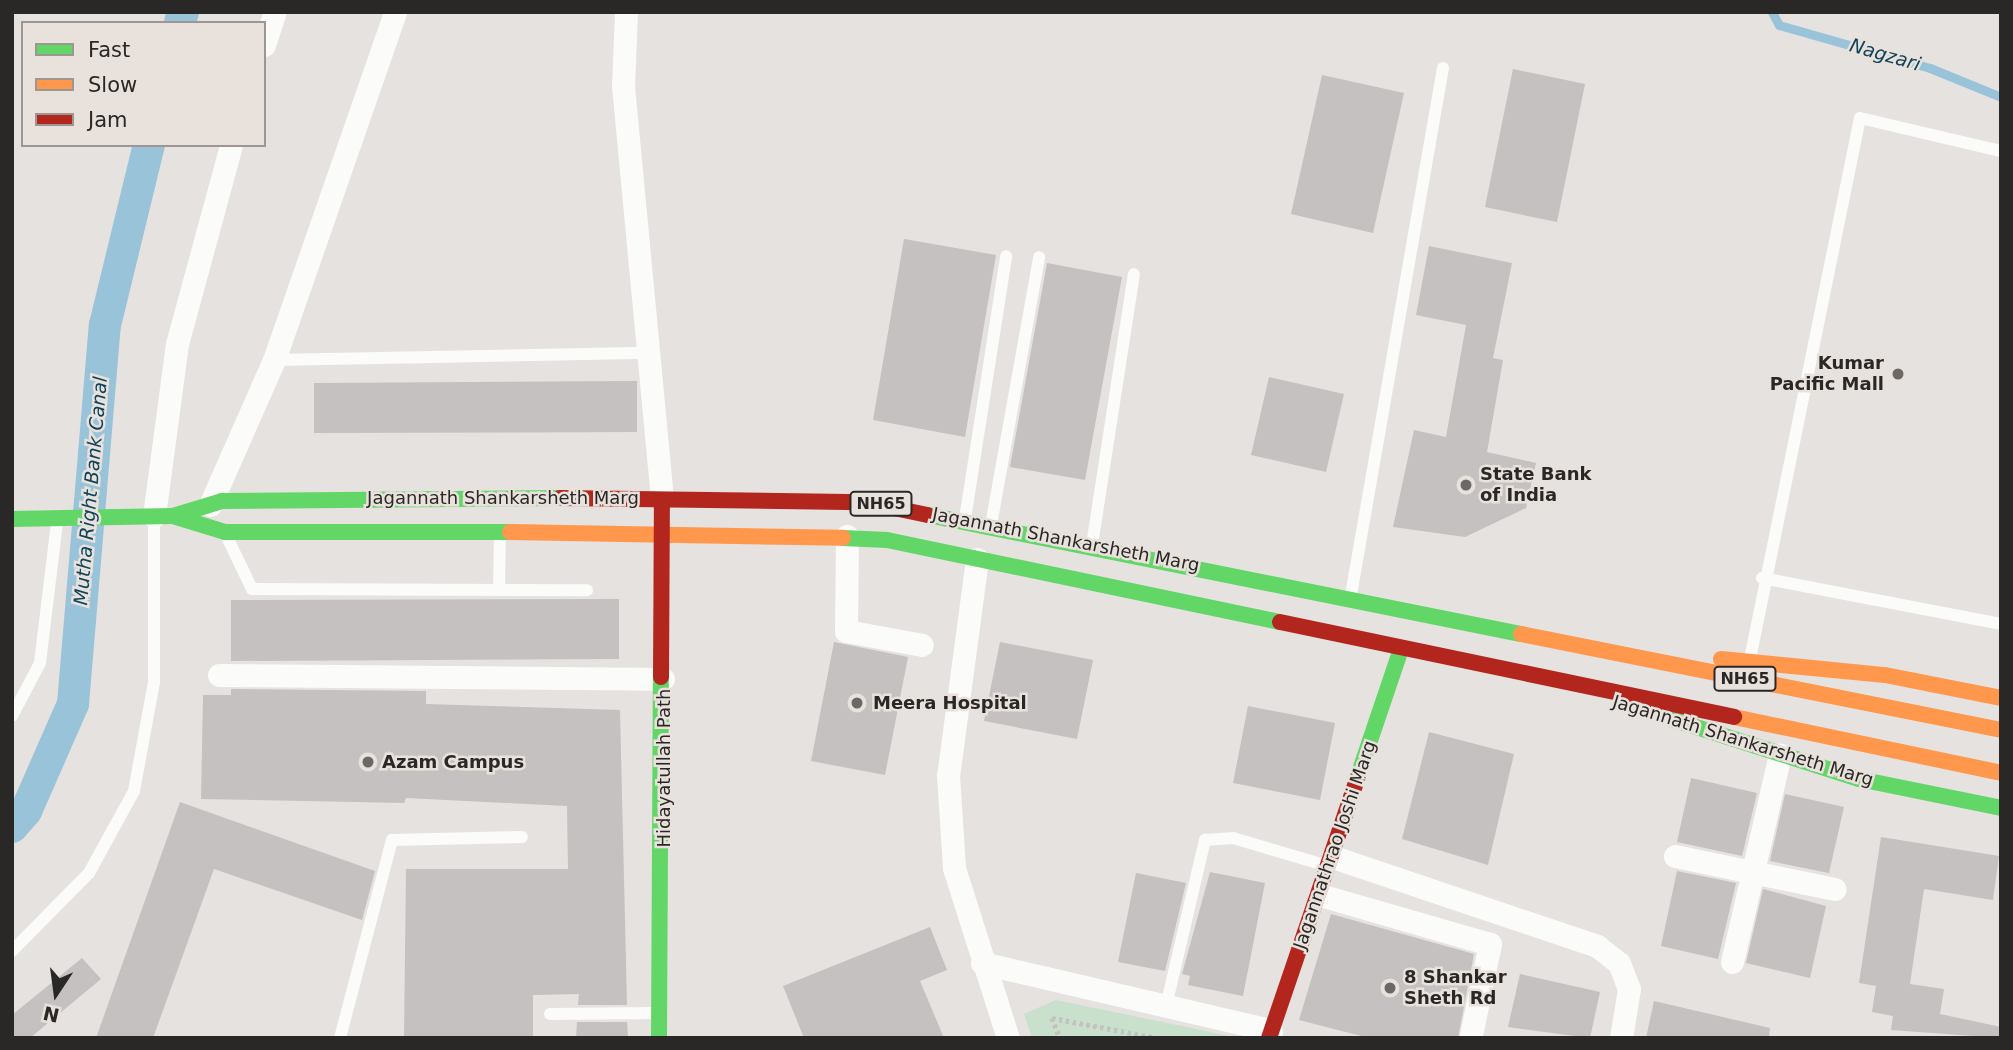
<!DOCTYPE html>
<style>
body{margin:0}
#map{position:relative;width:2013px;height:1050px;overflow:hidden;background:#e5e2df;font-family:"DejaVu Sans",sans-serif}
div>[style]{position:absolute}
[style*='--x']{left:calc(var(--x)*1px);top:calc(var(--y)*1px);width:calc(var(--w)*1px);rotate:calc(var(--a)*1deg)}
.green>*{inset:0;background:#c8e0cc}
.stream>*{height:9px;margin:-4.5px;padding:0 4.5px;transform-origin:4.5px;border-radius:4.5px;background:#98c3d9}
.canal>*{height:32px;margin:-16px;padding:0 16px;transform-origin:16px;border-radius:16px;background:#98c3d9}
.building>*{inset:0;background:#c4c1c0}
.path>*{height:4.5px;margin-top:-2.25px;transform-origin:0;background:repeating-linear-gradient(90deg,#c3c2c1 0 3.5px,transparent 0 7px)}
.lane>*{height:12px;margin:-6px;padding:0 6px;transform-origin:6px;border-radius:6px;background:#fbfbfa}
.street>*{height:23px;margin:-11.5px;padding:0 11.5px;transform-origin:11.5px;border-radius:11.5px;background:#fbfbfa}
.fast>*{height:16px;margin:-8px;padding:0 8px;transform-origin:8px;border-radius:8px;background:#63d668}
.slow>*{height:16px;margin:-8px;padding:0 8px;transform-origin:8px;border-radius:8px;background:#ff974d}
.jam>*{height:16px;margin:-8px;padding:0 8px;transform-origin:8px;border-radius:8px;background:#b3261e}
.dots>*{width:19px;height:19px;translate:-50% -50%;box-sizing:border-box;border:4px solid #e8e1dc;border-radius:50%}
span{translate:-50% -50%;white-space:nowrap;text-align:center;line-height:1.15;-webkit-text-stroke:5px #e8e1dc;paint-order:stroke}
.shield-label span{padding:2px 5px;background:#e8e1dc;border:2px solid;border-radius:5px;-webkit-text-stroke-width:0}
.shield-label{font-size:16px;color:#2a2826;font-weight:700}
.poi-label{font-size:18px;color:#2a2826;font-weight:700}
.right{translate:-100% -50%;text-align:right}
.left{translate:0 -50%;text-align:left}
.street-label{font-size:18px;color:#2a2826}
.water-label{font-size:19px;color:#0e4359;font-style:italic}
.frame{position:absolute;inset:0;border:14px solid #2a2826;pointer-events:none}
.legend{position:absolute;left:21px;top:21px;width:245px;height:126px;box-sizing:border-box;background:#e8e1dc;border:2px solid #9c9793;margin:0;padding:9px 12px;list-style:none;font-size:21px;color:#2a2826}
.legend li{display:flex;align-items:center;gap:14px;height:35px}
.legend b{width:35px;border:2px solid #9c9793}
.north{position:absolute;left:21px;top:959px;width:70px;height:70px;-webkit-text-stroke:5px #e8e1dc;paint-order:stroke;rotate:193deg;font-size:19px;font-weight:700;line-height:28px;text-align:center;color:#2a2826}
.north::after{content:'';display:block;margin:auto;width:24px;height:32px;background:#2a2826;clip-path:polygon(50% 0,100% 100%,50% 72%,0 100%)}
</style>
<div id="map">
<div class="green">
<i style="clip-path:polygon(1056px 1000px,1225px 1035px,1228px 1038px,1032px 1038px,1024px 1014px)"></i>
</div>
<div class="stream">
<i style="--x:1772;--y:12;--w:15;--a:62"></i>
<i style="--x:1779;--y:25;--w:157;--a:15.9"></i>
<i style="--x:1930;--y:68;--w:77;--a:22.2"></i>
</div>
<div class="canal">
<i style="--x:180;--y:23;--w:11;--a:-75"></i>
<i style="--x:12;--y:827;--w:21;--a:-49"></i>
<i style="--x:26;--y:811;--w:117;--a:-66.3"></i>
<i style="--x:73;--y:704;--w:380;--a:-85.2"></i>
<i style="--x:105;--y:325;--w:185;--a:-76.3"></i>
</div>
<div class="building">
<i style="clip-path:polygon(1513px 69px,1585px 84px,1557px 222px,1485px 207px)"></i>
<i style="clip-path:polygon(1322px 75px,1404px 93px,1373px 233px,1291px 214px)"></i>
<i style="clip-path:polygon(904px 239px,996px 255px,965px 437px,873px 420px)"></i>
<i style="clip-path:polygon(1429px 246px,1512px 263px,1493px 358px,1503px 360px,1487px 452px,1536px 463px,1526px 508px,1465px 537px,1393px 527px,1414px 430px,1446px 437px,1466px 325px,1416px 315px)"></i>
<i style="clip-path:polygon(1047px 263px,1122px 277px,1085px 480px,1010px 467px)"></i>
<i style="clip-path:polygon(1269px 377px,1344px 394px,1326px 472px,1251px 455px)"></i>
<i style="clip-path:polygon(637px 381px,637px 432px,314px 433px,314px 383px)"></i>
<i style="clip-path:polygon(619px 599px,619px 659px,231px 661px,231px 600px)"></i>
<i style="clip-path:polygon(834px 642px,908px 657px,885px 775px,811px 761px)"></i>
<i style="clip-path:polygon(1000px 642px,1093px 660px,1077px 739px,984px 721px)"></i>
<i style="clip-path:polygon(231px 689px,426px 691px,426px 704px,620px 710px,627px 1005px,578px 1005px,579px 994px,533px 995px,533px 1038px,404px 1038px,406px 869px,568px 869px,567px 806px,406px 798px,404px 803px,201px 799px,203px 695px,231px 695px)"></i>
<i style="clip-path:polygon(1248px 706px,1335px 723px,1320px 800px,1233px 783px)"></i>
<i style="clip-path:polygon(1429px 732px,1514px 754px,1488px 865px,1402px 839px)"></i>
<i style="clip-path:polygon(1691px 778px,1757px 793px,1742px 856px,1677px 842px)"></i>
<i style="clip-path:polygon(1785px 794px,1844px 807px,1829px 873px,1770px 861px)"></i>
<i style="clip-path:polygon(180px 802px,375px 871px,362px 920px,214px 869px,153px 1038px,96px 1038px)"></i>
<i style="clip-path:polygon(1881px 837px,1999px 856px,1993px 900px,1924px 889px,1910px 984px,1944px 989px,1940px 1014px,2001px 1027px,2001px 1038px,1891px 1030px,1893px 1016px,1872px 1012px,1876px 986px,1859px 983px)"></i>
<i style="clip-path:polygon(1677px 871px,1736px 883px,1718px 959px,1661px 946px)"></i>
<i style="clip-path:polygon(1210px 872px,1265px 883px,1243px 996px,1188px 985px,1190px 976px,1182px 974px)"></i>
<i style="clip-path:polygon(1136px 873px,1186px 883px,1165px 971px,1118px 962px)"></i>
<i style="clip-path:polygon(1763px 889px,1826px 906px,1810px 978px,1746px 963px)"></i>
<i style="clip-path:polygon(1331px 914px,1474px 954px,1458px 1038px,1369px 1038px,1299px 1020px)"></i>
<i style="clip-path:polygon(930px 927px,947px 970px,920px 981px,944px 1038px,804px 1038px,783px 986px)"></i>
<i style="clip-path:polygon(82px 958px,101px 979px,30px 1038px,12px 1038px,12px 1015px)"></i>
<i style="clip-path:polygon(1520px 974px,1600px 992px,1590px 1038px,1508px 1027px)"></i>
<i style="clip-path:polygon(1654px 1001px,1770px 1028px,1769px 1038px,1646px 1038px)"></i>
<i style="clip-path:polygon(577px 1022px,627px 1022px,628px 1038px,576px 1038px)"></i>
</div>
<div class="path">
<i style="--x:1052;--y:1018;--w:108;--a:10.7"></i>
<i style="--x:1052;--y:1018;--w:22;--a:68"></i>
</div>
<div class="lane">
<i style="--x:274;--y:360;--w:375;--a:-1.1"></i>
<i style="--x:965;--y:519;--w:266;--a:-81.1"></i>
<i style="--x:991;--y:525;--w:272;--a:-79.8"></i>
<i style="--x:228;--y:539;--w:55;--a:64.4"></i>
<i style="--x:252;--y:589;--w:335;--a:0.2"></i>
<i style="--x:1092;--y:545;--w:274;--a:-81.2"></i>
<i style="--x:1762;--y:578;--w:243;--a:10.9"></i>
<i style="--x:499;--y:590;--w:55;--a:-89"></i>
<i style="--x:1351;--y:595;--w:535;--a:-80.1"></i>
<i style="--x:1750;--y:659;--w:552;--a:-78.51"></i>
<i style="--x:1860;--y:118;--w:145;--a:13.2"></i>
<i style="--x:12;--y:716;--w:60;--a:-62.2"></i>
<i style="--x:40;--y:663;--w:142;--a:-83.1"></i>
<i style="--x:12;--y:951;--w:110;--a:-45.4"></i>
<i style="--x:89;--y:873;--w:94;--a:-61.2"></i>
<i style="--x:134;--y:791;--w:111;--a:-79.6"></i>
<i style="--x:154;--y:682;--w:162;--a:-90"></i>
<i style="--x:1166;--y:1006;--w:171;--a:-76.8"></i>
<i style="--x:1205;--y:840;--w:28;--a:-4"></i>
<i style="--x:1233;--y:838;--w:99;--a:16.4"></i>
<i style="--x:550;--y:1014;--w:107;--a:-0.5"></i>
<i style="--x:340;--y:1038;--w:205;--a:-75.3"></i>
<i style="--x:392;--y:840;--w:130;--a:-1.3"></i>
</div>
<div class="street">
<i style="--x:626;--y:12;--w:74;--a:92.3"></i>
<i style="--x:623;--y:86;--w:413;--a:84.6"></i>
<i style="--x:264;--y:45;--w:35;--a:-72"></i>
<i style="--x:210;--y:505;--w:158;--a:-66.2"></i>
<i style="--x:274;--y:360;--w:368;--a:-70.8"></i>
<i style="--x:154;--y:516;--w:174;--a:-82.4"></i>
<i style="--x:177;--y:344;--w:206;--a:-74.8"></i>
<i style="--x:847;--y:536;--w:95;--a:90.6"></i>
<i style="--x:846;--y:631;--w:77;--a:10.4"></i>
<i style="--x:977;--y:559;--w:218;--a:97.6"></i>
<i style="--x:948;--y:775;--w:93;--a:86.3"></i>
<i style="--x:954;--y:868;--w:178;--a:72.4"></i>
<i style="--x:219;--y:675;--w:444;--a:0.5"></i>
<i style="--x:1675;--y:856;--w:163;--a:11.7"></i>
<i style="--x:1333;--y:857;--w:279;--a:18.6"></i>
<i style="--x:1597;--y:946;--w:28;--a:38"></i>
<i style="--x:1619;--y:963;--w:28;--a:69"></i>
<i style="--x:1629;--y:989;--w:50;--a:99.3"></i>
<i style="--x:1320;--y:895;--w:177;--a:16.1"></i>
<i style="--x:1490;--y:944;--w:93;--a:101.8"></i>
<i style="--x:1732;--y:962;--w:213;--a:-77"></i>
<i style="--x:982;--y:963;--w:297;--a:13.1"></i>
</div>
<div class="fast">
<i style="--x:928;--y:515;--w:605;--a:11.35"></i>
<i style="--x:173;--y:516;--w:54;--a:17.1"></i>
<i style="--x:225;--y:532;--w:285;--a:0"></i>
<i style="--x:12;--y:519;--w:161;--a:-1.1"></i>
<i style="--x:173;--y:516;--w:51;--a:-17"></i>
<i style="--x:222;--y:501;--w:338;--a:-0.5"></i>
<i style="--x:843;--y:538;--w:44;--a:2.6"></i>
<i style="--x:887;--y:540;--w:401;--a:11.8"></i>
<i style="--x:1668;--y:718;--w:201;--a:17.7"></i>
<i style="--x:1859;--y:779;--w:145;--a:11.5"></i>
<i style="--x:1357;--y:779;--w:134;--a:-71.3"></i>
<i style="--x:659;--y:1038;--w:361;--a:-89.7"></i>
</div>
<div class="slow">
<i style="--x:510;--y:532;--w:333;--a:1"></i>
<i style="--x:1521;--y:634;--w:490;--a:11.3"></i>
<i style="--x:1721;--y:659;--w:165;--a:5.6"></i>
<i style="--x:1885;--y:675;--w:118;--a:11.2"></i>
<i style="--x:1734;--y:717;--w:273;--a:11.8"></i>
</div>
<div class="jam">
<i style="--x:560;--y:498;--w:305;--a:0.8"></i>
<i style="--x:865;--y:502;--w:64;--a:11.7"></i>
<i style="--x:1280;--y:622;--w:464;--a:11.8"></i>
<i style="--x:661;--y:677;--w:170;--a:-89.7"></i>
<i style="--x:1269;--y:1038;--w:274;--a:-71.2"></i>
</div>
<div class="dots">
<i style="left:1898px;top:374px;background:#6b6967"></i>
<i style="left:1466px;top:485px;background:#6b6967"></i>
<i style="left:857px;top:703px;background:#6b6967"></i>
<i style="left:368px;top:762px;background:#6b6967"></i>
<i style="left:1390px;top:988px;background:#6b6967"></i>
</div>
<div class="shield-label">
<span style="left:881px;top:504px">NH65</span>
<span style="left:1745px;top:679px">NH65</span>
</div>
<div class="poi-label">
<span class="right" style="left:1884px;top:374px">Kumar<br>Pacific Mall</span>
<span class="left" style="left:1480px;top:485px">State Bank<br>of India</span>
<span class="left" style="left:873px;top:703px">Meera Hospital</span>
<span class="left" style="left:382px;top:762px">Azam Campus</span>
<span class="left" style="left:1404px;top:988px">8 Shankar<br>Sheth Rd</span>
</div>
<div class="street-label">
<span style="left:503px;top:498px">Jagannath Shankarsheth Marg</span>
<span style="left:1066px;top:540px;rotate:11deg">Jagannath Shankarsheth Marg</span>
<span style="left:1743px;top:741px;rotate:17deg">Jagannath Shankarsheth Marg</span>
<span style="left:664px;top:768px;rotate:-90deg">Hidayatullah Path</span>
<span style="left:1335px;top:845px;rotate:-71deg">Jagannathrao Joshi Marg</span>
</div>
<div class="water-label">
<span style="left:1885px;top:55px;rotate:16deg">Nagzari</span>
<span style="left:91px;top:491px;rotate:-85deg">Mutha Right Bank Canal</span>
</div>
<div class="frame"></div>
<ul class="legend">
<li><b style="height:9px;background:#63d668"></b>Fast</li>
<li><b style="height:9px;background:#ff974d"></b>Slow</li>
<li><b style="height:9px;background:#b3261e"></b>Jam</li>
</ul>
<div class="north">N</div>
</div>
